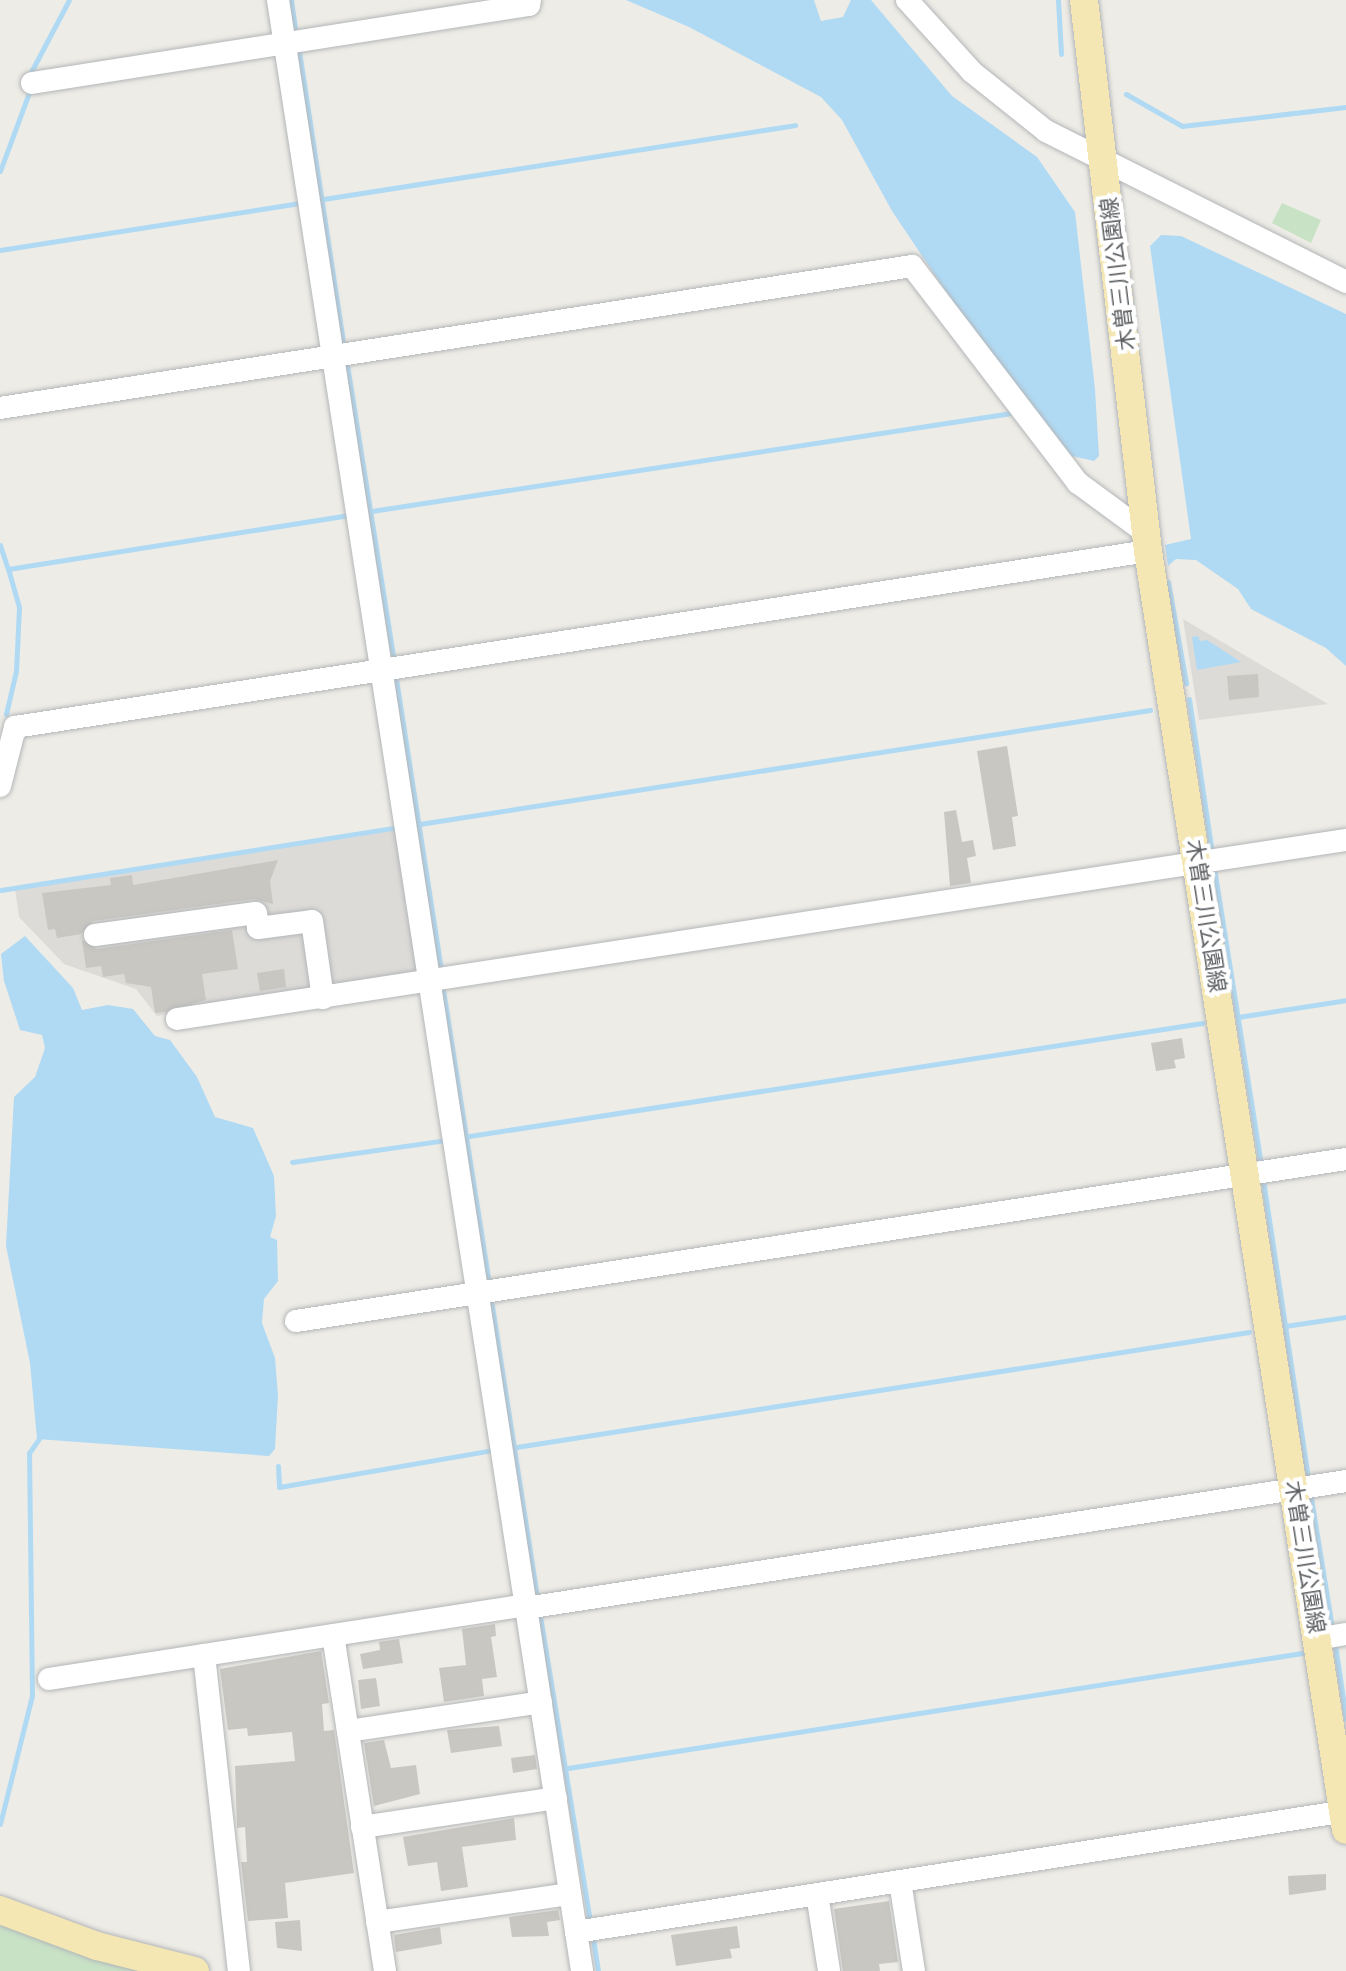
<!DOCTYPE html>
<meta charset="utf-8">
<style>
body{margin:0}
#map{position:relative;width:1346px;height:1971px;overflow:hidden;background:#eeece6;font-family:"Nunito Sans","Noto Sans JP",sans-serif}
div>[style]{position:absolute}
[style*='--x']{left:calc(var(--x)*1px);top:calc(var(--y)*1px);width:calc(var(--w)*1px);rotate:calc(var(--a)*1deg)}
.industrial>*{inset:0;background:#dddbd8}
.green>*{inset:0;background:#c8e2c6}
.water>*{inset:0;background:#b0daf4}
.stream>*{height:5px;margin:-2.5px;padding:0 2.5px;transform-origin:2.5px;border-radius:2.5px;background:#b0daf4}
.building>*{inset:0;background:#c9c7c2}
.roads{filter:drop-shadow(0 0 2px #b3b6b9) drop-shadow(0 0 2px #b3b6b9)}
.minor>*{height:22px;margin:-11px;padding:0 11px;transform-origin:11px;border-radius:11px;background:#fff}
.major>*{height:28px;margin:-14px;padding:0 14px;transform-origin:14px;border-radius:14px;background:#f5e7b4}
span{translate:-50% -50%;white-space:nowrap;text-align:center;line-height:1.15;-webkit-text-stroke:8px #fff;paint-order:stroke}
.street-label{font-size:22px;color:#5e6164}
</style>
<div id="map">
<div class="industrial">
<i style="clip-path:polygon(1183px 619px,1328px 704px,1199px 720px)"></i>
<i style="clip-path:polygon(399px 829px,421px 971px,417px 978px,157px 1016px,136px 989px,64px 964px,19px 917px,15px 889px)"></i>
</div>
<div class="green">
<i style="clip-path:polygon(1282px 203px,1321px 220px,1311px 243px,1272px 223px)"></i>
<i style="clip-path:polygon(0 1923px,154px 1971px,0 1971px)"></i>
</div>
<div class="water">
<i style="clip-path:polygon(626px 0,814px 0,821px 21px,843px 17px,851px 0,871px 0,952px 96px,1037px 157px,1075px 212px,1095px 389px,1099px 456px,1094px 461px,1072px 456px,973px 332px,892px 211px,842px 120px,821px 97px,689px 27px)"></i>
<i style="clip-path:polygon(1161px 235px,1181px 236px,1346px 314px,1346px 666px,1326px 648px,1251px 609px,1238px 589px,1196px 560px,1176px 559px,1168px 566px,1165px 545px,1191px 539px,1150px 246px)"></i>
<i style="clip-path:polygon(1198px 636px,1200px 641px,1207px 640px,1241px 662px,1197px 670px,1192px 637px)"></i>
<i style="clip-path:polygon(25px 936px,73px 988px,82px 1010px,108px 1005px,133px 1009px,155px 1036px,170px 1040px,197px 1077px,215px 1117px,253px 1128px,274px 1176px,276px 1216px,270px 1237px,277px 1240px,278px 1281px,264px 1299px,262px 1323px,275px 1358px,278px 1395px,275px 1449px,269px 1456px,37px 1439px,30px 1363px,6px 1246px,14px 1097px,35px 1077px,45px 1048px,42px 1035px,20px 1030px,4px 981px,1px 954px)"></i>
</div>
<div class="stream">
<i style="--x:291;--y:0;--w:35;--a:82"></i>
<i style="--x:1058;--y:0;--w:54;--a:86.8"></i>
<i style="--x:299;--y:51;--w:300;--a:81.4"></i>
<i style="--x:31;--y:72;--w:81;--a:-62.2"></i>
<i style="--x:1126;--y:94;--w:64;--a:29.7"></i>
<i style="--x:1182;--y:126;--w:165;--a:-6.6"></i>
<i style="--x:0;--y:171;--w:86;--a:-69.7"></i>
<i style="--x:317;--y:200;--w:484;--a:-8.9"></i>
<i style="--x:0;--y:250;--w:305;--a:-8.9"></i>
<i style="--x:347;--y:365;--w:296;--a:81"></i>
<i style="--x:365;--y:512;--w:654;--a:-8.71"></i>
<i style="--x:0;--y:545;--w:25;--a:72"></i>
<i style="--x:8;--y:569;--w:344;--a:-9"></i>
<i style="--x:1168;--y:582;--w:103;--a:79.9"></i>
<i style="--x:396;--y:679;--w:295;--a:81.2"></i>
<i style="--x:1189;--y:699;--w:155;--a:81.5"></i>
<i style="--x:6;--y:714;--w:44;--a:-76.9"></i>
<i style="--x:16;--y:671;--w:64;--a:-87.3"></i>
<i style="--x:19;--y:607;--w:40;--a:-106"></i>
<i style="--x:413;--y:825;--w:746;--a:-8.87"></i>
<i style="--x:1214;--y:868;--w:301;--a:81"></i>
<i style="--x:1;--y:890;--w:402;--a:-9"></i>
<i style="--x:443;--y:990;--w:297;--a:81.1"></i>
<i style="--x:1238;--y:1017;--w:109;--a:-8.9"></i>
<i style="--x:463;--y:1137;--w:748;--a:-8.77"></i>
<i style="--x:292;--y:1162;--w:157;--a:-8.1"></i>
<i style="--x:1263;--y:1180;--w:300;--a:81.4"></i>
<i style="--x:491;--y:1300;--w:301;--a:81.2"></i>
<i style="--x:1285;--y:1326;--w:62;--a:-8.4"></i>
<i style="--x:510;--y:1448;--w:748;--a:-8.92"></i>
<i style="--x:278;--y:1466;--w:21;--a:87"></i>
<i style="--x:279;--y:1487;--w:218;--a:-9.8"></i>
<i style="--x:1311;--y:1498;--w:132;--a:80.8"></i>
<i style="--x:540;--y:1616;--w:310;--a:80.7"></i>
<i style="--x:1335;--y:1645;--w:75;--a:81.5"></i>
<i style="--x:568;--y:1768;--w:743;--a:-8.9"></i>
<i style="--x:0;--y:1824;--w:132;--a:-76"></i>
<i style="--x:32;--y:1696;--w:243;--a:-90.7"></i>
<i style="--x:29;--y:1453;--w:19;--a:-55"></i>
<i style="--x:593;--y:1939;--w:32;--a:81"></i>
</div>
<div class="building">
<i style="clip-path:polygon(1258px 674px,1259px 697px,1229px 700px,1227px 676px)"></i>
<i style="clip-path:polygon(1007px 746px,1018px 816px,1012px 817px,1016px 846px,993px 850px,977px 751px)"></i>
<i style="clip-path:polygon(956px 810px,962px 842px,973px 840px,976px 856px,967px 858px,971px 883px,950px 886px,944px 812px)"></i>
<i style="clip-path:polygon(278px 860px,270px 881px,273px 904px,254px 899px,93px 921px,81px 934px,57px 938px,55px 929px,48px 930px,42px 893px,111px 885px,110px 878px,132px 875px,133px 885px)"></i>
<i style="clip-path:polygon(232px 930px,238px 969px,202px 974px,206px 1000px,166px 1012px,155px 1013px,151px 987px,126px 983px,124px 974px,103px 977px,101px 966px,86px 968px,82px 940px,97px 949px)"></i>
<i style="clip-path:polygon(284px 969px,286px 987px,260px 991px,257px 973px)"></i>
<i style="clip-path:polygon(1182px 1038px,1185px 1058px,1174px 1060px,1176px 1068px,1156px 1071px,1151px 1043px)"></i>
<i style="clip-path:polygon(495px 1624px,496px 1636px,491px 1637px,497px 1677px,482px 1679px,484px 1696px,444px 1702px,439px 1668px,466px 1665px,462px 1629px)"></i>
<i style="clip-path:polygon(399px 1639px,403px 1663px,363px 1669px,360px 1654px,380px 1650px,379px 1642px)"></i>
<i style="clip-path:polygon(321px 1651px,329px 1703px,322px 1704px,324px 1731px,334px 1730px,354px 1873px,285px 1883px,288px 1918px,248px 1921px,241px 1862px,247px 1862px,245px 1827px,237px 1828px,235px 1766px,295px 1761px,292px 1732px,248px 1736px,247px 1728px,228px 1730px,220px 1669px)"></i>
<i style="clip-path:polygon(376px 1678px,380px 1706px,361px 1709px,358px 1680px)"></i>
<i style="clip-path:polygon(499px 1726px,502px 1746px,451px 1753px,447px 1730px)"></i>
<i style="clip-path:polygon(384px 1740px,391px 1768px,416px 1765px,420px 1794px,374px 1806px,364px 1743px)"></i>
<i style="clip-path:polygon(535px 1755px,537px 1769px,513px 1773px,511px 1758px)"></i>
<i style="clip-path:polygon(514px 1818px,516px 1840px,462px 1847px,468px 1887px,441px 1891px,437px 1862px,408px 1866px,403px 1837px)"></i>
<i style="clip-path:polygon(1326px 1874px,1326px 1890px,1289px 1895px,1288px 1876px)"></i>
<i style="clip-path:polygon(889px 1901px,898px 1962px,879px 1964px,880px 1971px,843px 1971px,834px 1909px)"></i>
<i style="clip-path:polygon(558px 1910px,560px 1920px,547px 1922px,549px 1936px,512px 1937px,509px 1917px)"></i>
<i style="clip-path:polygon(300px 1920px,302px 1951px,277px 1948px,275px 1922px)"></i>
<i style="clip-path:polygon(737px 1926px,740px 1948px,730px 1949px,732px 1958px,676px 1966px,671px 1935px)"></i>
<i style="clip-path:polygon(440px 1927px,442px 1944px,396px 1952px,394px 1935px)"></i>
</div>
<div class="roads">
<div class="minor">
<i style="--x:278;--y:0;--w:1994;--a:81.23"></i>
<i style="--x:907;--y:0;--w:97;--a:47.9"></i>
<i style="--x:972;--y:72;--w:95;--a:38.6"></i>
<i style="--x:1046;--y:131;--w:336;--a:26.7"></i>
<i style="--x:32;--y:83;--w:503;--a:-8.92"></i>
<i style="--x:529;--y:5;--w:5;--a:-79"></i>
<i style="--x:0;--y:408;--w:923;--a:-8.85"></i>
<i style="--x:912;--y:266;--w:273;--a:52.6"></i>
<i style="--x:1078;--y:483;--w:84;--a:36.3"></i>
<i style="--x:0;--y:786;--w:61;--a:-75.7"></i>
<i style="--x:15;--y:727;--w:1147;--a:-8.83"></i>
<i style="--x:95;--y:935;--w:162;--a:-7.8"></i>
<i style="--x:256;--y:913;--w:15;--a:82"></i>
<i style="--x:258;--y:928;--w:54;--a:-7.4"></i>
<i style="--x:312;--y:921;--w:78;--a:81.9"></i>
<i style="--x:177;--y:1019;--w:1183;--a:-8.71"></i>
<i style="--x:296;--y:1321;--w:1062;--a:-8.77"></i>
<i style="--x:526;--y:1608;--w:830;--a:-8.8"></i>
<i style="--x:333;--y:1635;--w:340;--a:81.2"></i>
<i style="--x:1317;--y:1639;--w:29;--a:-10"></i>
<i style="--x:204;--y:1655;--w:318;--a:83.7"></i>
<i style="--x:49;--y:1679;--w:483;--a:-8.8"></i>
<i style="--x:348;--y:1731;--w:195;--a:-8.5"></i>
<i style="--x:362;--y:1827;--w:196;--a:-8.5"></i>
<i style="--x:900;--y:1881;--w:91;--a:81.2"></i>
<i style="--x:817;--y:1894;--w:78;--a:81.1"></i>
<i style="--x:377;--y:1922;--w:195;--a:-8.3"></i>
<i style="--x:576;--y:1932;--w:779;--a:-8.93"></i>
</div>
<div class="major">
<i style="--x:1084;--y:0;--w:555;--a:83.37"></i>
<i style="--x:1148;--y:551;--w:1294;--a:81.2"></i>
<i style="--x:0;--y:1910;--w:103;--a:20.4"></i>
<i style="--x:97;--y:1946;--w:101;--a:14.3"></i>
</div>
</div>
<div class="street-label">
<span style="left:1119px;top:274px;rotate:-97deg">木曽三川公園線</span>
<span style="left:1205px;top:916px;rotate:81deg">木曽三川公園線</span>
<span style="left:1304px;top:1557px;rotate:81deg">木曽三川公園線</span>
</div>
</div>
